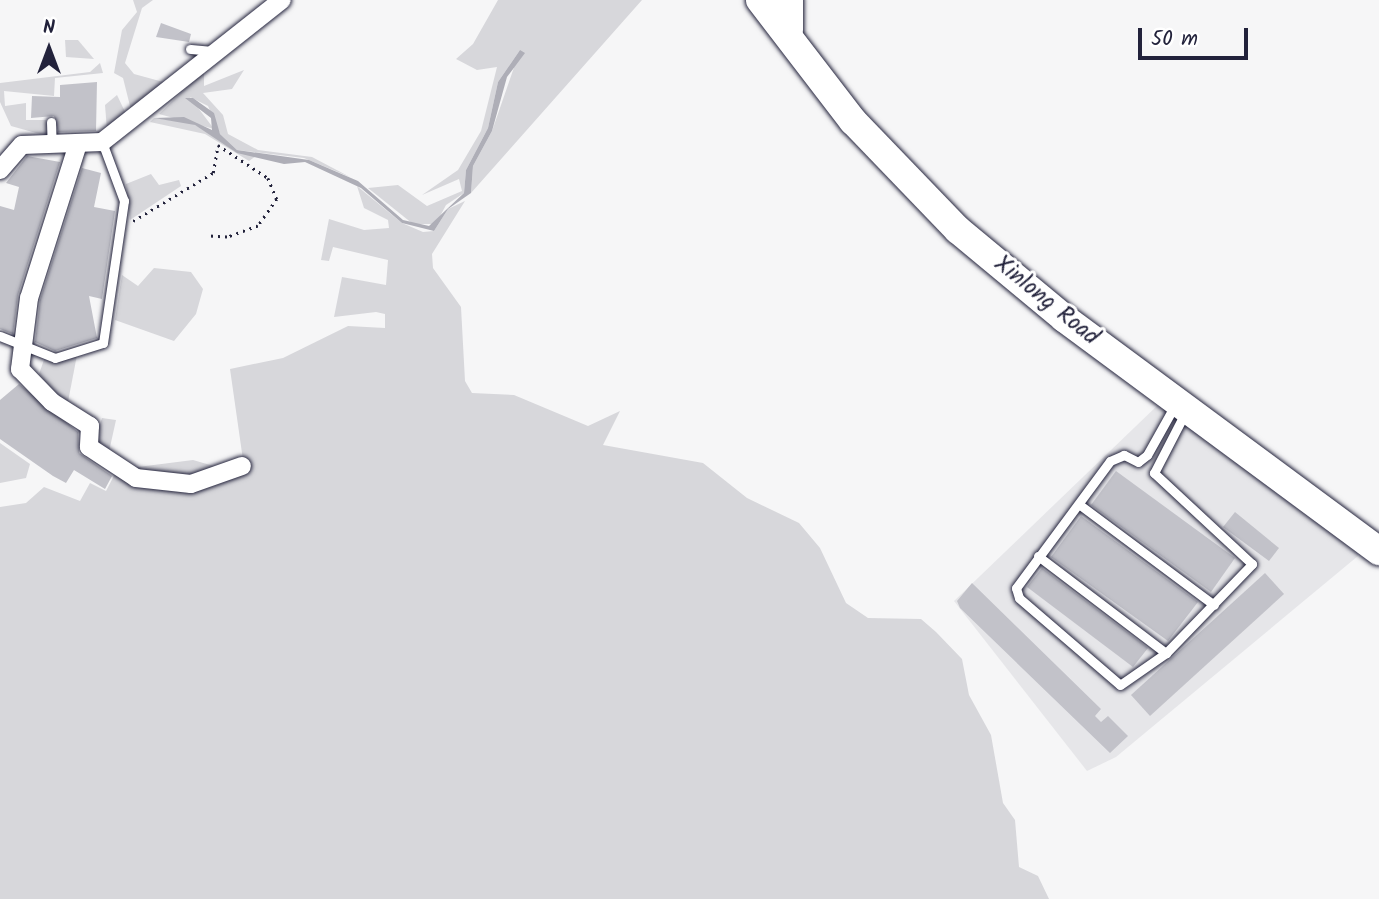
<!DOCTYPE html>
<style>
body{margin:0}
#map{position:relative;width:1379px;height:899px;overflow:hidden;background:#f6f6f7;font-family:Kalam,sans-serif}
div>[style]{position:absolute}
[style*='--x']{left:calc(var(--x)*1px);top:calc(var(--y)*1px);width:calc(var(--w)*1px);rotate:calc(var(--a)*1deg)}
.built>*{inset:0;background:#e6e6e9}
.green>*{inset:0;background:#d7d7db}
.water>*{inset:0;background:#aeaeb7}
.building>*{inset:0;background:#c2c2c9}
.path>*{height:2.5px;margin-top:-1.25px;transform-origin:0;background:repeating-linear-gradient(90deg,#22223b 0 2px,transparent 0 7px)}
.roads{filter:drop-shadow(0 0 2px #22223b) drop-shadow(0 0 2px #22223b)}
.service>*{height:9px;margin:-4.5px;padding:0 4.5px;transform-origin:4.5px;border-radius:4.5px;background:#fff}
.minor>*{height:18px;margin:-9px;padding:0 9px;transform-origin:9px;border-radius:9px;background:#fff}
.primary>*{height:28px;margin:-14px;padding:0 14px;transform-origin:14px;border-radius:14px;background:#fff}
span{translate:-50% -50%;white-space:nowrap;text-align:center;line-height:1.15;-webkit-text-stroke:6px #fff;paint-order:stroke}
.street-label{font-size:23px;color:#22223b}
.north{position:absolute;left:14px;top:14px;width:70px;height:70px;-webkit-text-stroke:5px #fff;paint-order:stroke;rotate:0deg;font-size:19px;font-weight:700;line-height:28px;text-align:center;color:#22223b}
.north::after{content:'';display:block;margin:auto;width:24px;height:32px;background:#22223b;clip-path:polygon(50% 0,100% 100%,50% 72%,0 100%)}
.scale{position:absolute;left:1138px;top:28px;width:110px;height:32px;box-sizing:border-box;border:4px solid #22223b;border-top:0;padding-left:9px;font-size:21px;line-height:24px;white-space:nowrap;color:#22223b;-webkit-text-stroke:5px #fff;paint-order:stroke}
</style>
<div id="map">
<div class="built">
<i style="clip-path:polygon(1161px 402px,1356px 544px,1358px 556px,1116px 757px,1087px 771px,954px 601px)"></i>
</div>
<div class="green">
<i style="clip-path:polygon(133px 0,153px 0,142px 8px,125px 63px,134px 74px,167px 83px,132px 114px,123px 78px,114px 73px,122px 30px,137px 12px)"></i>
<i style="clip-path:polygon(498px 0,642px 0,471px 193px,473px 166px,492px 131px,520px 50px,498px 82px,488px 128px,466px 170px,464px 193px,446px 205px,436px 224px,413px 224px,368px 188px,398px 185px,427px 206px,462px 191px,459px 179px,422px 195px,458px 170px,481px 131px,497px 67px,477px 70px,456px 59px,473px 44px)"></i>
<i style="clip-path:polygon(65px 40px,78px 40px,94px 59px,66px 57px)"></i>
<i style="clip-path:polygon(100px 63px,103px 73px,55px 78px,54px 96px,4px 91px,5px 106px,26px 103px,26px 120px,47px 120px,47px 136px,11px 126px,0 102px,0 83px,90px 72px)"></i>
<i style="clip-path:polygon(244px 70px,232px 89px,203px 93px,223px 115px,228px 134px,258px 150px,312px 157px,350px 177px,304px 158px,237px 150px,220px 134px,208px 106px,190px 97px,214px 129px,159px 114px,204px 71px,204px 86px)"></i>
<i style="clip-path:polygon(117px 95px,127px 116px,107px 130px,105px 105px)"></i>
<i style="clip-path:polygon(154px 118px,191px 123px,216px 135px,234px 151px,256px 156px,249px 161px,205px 134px,150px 122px)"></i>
<i style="clip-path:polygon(151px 174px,159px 185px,179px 180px,181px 186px,130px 220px,126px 184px)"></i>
<i style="clip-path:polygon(357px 186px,402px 223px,423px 232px,434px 231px,448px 209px,465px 201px,432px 254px,433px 268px,461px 307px,465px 381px,472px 393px,514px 395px,588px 426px,620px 411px,603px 445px,703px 463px,747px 498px,799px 523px,820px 548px,846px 603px,868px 618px,921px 619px,936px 632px,962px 659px,969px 695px,991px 735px,1003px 803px,1015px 820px,1019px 867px,1038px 876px,1049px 899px,0 899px,0 507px,26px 503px,44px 487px,80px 501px,90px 483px,106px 491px,117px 470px,153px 488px,243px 460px,230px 369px,283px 358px,348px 326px,385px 328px,385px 314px,376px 312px,334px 317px,342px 277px,386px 285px,388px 260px,333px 247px,329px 261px,321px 260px,329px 219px,364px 230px,389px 228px,388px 220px,364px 208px)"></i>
<i style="clip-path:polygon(154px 268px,191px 272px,203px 289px,196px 314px,174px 341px,115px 320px,122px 275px,138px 286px)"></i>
<i style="clip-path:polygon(77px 355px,67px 407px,39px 374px,45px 357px)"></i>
<i style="clip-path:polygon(102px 418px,116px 420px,108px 456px,95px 440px)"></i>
<i style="clip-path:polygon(0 443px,30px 464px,26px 478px,0 483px)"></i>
<i style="clip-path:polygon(193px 460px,224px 469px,190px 481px,130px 468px)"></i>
</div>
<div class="water">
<i style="clip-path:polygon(520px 50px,525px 53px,507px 77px,492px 131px,473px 166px,471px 193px,448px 209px,434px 231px,402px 223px,361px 188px,305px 162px,284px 164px,237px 153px,195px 125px,154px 118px,184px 117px,212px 130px,211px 118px,185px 98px,193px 98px,214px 113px,220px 134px,237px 150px,309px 160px,358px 181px,403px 220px,429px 226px,464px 193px,466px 170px,488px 128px,498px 82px)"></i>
</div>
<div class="building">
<i style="clip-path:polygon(161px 23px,191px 34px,189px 42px,156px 37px)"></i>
<i style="clip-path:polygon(97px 82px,96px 131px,58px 132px,54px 116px,31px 118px,32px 96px,60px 97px,60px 85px)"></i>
<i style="clip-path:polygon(27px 156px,60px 162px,18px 295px,13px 334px,0 329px,0 206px,14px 210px,19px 187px,6px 183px)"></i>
<i style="clip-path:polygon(82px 168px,101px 173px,94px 207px,115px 211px,102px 299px,89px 296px,97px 338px,55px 351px,35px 342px,40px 300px)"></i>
<i style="clip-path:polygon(19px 384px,78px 432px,79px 453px,112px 476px,105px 489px,74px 470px,66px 483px,53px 476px,0 439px,0 400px)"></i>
<i style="clip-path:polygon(1116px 471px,1235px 558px,1211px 592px,1091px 505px)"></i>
<i style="clip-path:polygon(1235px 512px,1279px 548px,1269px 561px,1223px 527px)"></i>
<i style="clip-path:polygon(1081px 516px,1198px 602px,1168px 641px,1051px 557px)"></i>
<i style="clip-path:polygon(1042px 568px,1148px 648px,1133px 667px,1027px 587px)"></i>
<i style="clip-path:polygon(1265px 573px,1284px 594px,1150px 716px,1131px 695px)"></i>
<i style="clip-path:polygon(972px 583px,1101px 709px,1095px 716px,1101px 722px,1108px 716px,1128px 736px,1110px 753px,960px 608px,957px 601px)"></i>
</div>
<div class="path">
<i style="--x:133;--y:221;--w:93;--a:-31"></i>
<i style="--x:213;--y:173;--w:28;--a:-80"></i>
<i style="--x:218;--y:145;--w:60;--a:33.4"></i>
<i style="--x:268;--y:178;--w:23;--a:67"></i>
<i style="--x:277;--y:199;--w:33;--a:125"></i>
<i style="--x:258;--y:226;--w:33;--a:160"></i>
<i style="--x:227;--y:237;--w:18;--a:-177"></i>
</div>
<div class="roads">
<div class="service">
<i style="--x:190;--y:49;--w:23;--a:5"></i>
<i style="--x:51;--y:122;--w:23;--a:88"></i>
<i style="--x:0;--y:336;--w:59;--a:21.8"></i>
<i style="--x:55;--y:358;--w:50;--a:-17.4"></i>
<i style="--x:103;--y:343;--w:144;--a:-81.6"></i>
<i style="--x:124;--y:201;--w:63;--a:-110.4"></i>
<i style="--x:1175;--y:405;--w:57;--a:119.2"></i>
<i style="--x:1147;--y:455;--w:11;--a:142"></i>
<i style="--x:1138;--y:462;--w:16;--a:-153"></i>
<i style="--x:1124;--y:455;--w:15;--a:157"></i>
<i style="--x:1110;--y:461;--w:158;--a:126.5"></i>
<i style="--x:1016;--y:588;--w:10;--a:73"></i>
<i style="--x:1019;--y:598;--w:133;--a:40.7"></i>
<i style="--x:1120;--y:685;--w:56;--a:-34.8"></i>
<i style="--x:1166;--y:653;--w:124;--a:-46"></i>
<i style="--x:1252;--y:564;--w:134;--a:-137.1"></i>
<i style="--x:1154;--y:473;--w:68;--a:-62.7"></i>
<i style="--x:1080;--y:505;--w:167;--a:36.7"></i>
<i style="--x:1038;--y:556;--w:161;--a:37.2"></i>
</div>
<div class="minor">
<i style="--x:77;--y:147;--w:158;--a:107.6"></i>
<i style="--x:29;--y:298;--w:72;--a:97.2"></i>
<i style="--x:20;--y:369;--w:46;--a:45.9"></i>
<i style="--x:52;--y:402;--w:45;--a:32.3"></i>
<i style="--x:90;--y:426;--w:21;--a:93"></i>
<i style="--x:89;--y:447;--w:56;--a:33.4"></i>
<i style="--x:136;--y:478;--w:55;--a:6.2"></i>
<i style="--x:191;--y:484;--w:54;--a:-19.4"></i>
<i style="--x:0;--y:170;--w:33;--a:-49"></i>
<i style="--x:22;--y:145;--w:80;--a:-2.1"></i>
<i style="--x:102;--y:142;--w:229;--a:-38.3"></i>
</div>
<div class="primary">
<i style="--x:760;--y:0;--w:153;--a:52.5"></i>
<i style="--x:853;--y:121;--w:151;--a:46.1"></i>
<i style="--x:958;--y:230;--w:138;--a:39.7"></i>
<i style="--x:1064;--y:318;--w:392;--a:36.5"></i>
<i style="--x:789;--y:30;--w:30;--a:-90"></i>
</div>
</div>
<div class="street-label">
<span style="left:1046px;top:301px;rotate:39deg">Xinlong Road</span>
</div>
<div class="north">N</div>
<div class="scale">50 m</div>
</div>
